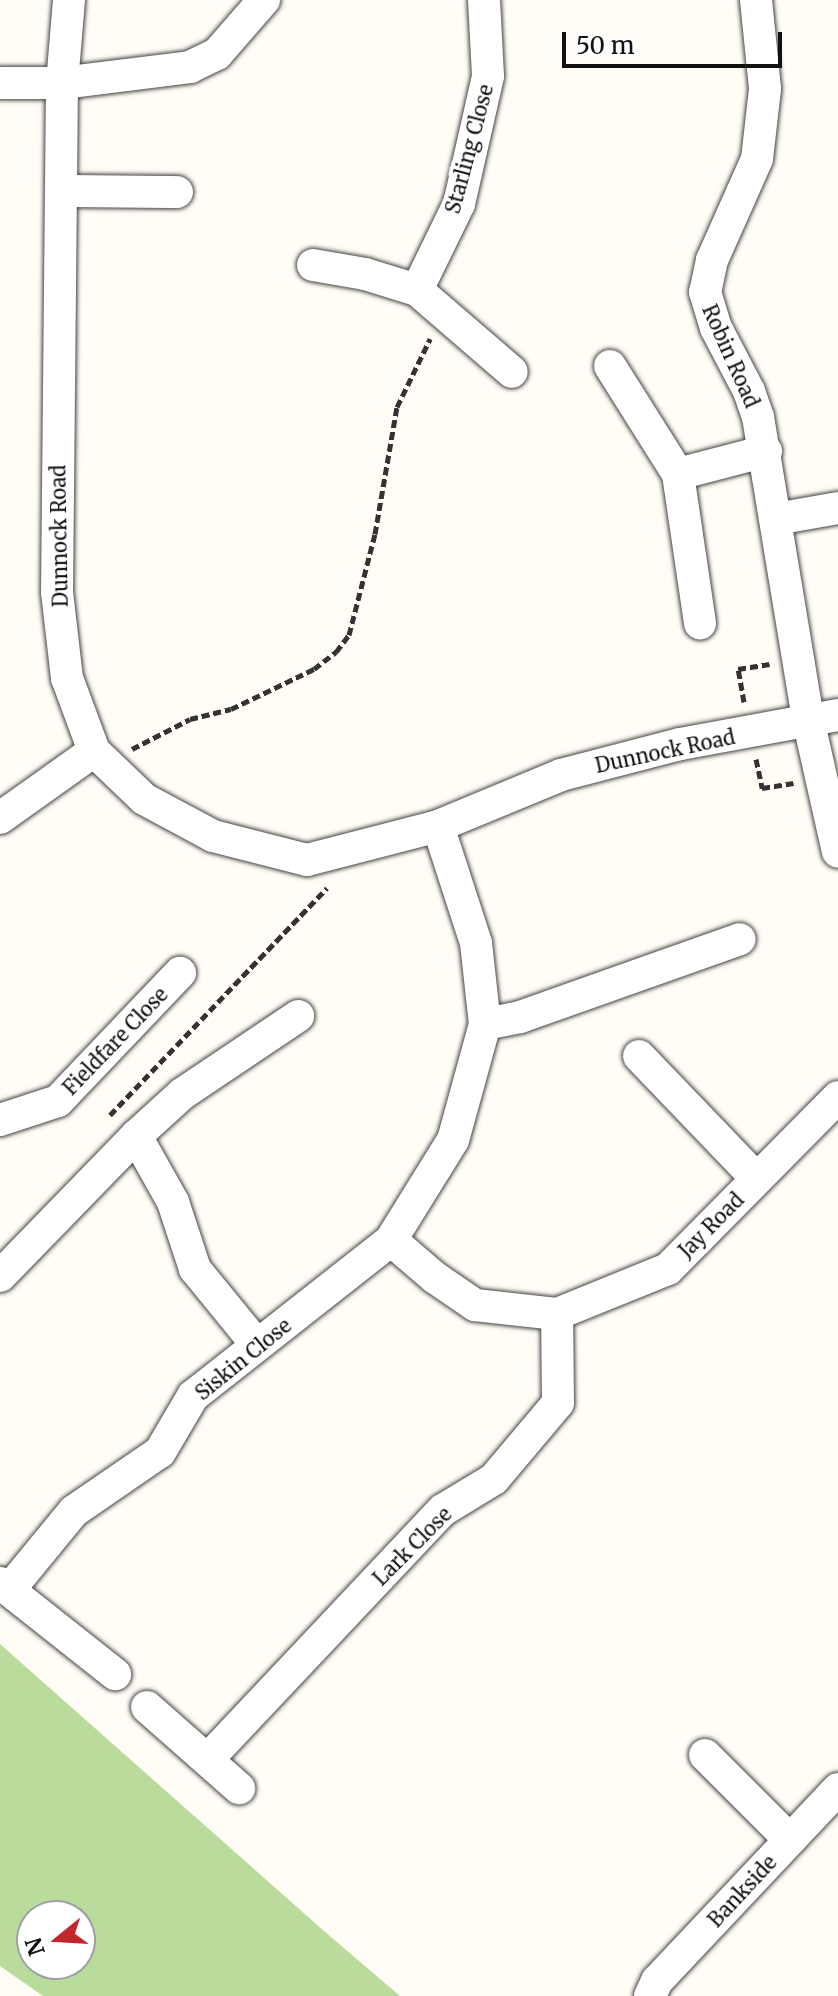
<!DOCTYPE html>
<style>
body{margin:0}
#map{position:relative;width:838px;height:1996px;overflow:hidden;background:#fffdf5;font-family:Merriweather,serif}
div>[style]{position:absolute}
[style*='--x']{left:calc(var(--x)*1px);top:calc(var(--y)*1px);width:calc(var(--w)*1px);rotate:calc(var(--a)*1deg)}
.forest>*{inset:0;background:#b9dc9c}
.path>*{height:5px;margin-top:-2.5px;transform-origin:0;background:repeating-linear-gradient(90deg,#333 0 8px,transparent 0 12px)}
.roads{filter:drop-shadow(0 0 2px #444) drop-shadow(0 0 2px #444)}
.minor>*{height:32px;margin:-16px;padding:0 16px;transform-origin:16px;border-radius:16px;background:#fff}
span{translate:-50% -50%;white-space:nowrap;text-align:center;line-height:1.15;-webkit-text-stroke:8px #fff;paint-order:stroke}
.street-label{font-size:20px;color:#111}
.north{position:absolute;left:16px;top:1900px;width:80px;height:80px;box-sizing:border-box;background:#fff;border:2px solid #a0a0a0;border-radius:50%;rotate:252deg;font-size:22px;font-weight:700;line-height:32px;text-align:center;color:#111}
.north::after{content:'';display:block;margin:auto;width:28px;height:36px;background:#c4262e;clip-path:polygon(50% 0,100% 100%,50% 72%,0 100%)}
.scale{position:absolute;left:562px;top:32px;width:220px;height:36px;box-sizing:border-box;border:4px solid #111;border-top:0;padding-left:10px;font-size:24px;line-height:28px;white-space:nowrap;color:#111;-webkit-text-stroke:6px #fff;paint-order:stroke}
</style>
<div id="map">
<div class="forest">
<i style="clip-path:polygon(evenodd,0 1644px,324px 1931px,400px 1996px,43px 1996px,0 1966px,0 1644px,32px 1916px,80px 1916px,80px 1964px,32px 1964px,32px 1916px)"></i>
</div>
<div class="path">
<i style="--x:744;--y:702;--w:34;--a:-100"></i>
<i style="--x:738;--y:669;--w:32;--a:-9"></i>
<i style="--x:132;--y:749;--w:65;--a:-27.3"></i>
<i style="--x:190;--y:719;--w:42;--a:-13.7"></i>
<i style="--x:231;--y:709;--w:92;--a:-25.7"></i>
<i style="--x:314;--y:669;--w:28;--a:-38"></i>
<i style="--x:336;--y:652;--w:21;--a:-53"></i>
<i style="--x:349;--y:635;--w:104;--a:-75.6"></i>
<i style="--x:375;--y:534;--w:129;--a:-80.2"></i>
<i style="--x:397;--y:407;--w:76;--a:-64.1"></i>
<i style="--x:756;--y:759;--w:30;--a:78"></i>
<i style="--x:762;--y:788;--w:32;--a:-9"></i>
<i style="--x:110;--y:1115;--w:314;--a:-46.3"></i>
</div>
<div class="roads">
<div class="minor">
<i style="--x:69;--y:0;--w:83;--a:94.8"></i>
<i style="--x:62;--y:83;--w:509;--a:90.56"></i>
<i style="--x:57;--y:592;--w:87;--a:83.4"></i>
<i style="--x:67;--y:678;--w:78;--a:69.7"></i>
<i style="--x:94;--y:751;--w:69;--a:43.8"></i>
<i style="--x:144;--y:799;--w:78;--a:28.2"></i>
<i style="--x:213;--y:836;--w:97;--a:14.3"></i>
<i style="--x:307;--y:860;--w:135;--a:-14.5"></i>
<i style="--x:438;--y:826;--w:133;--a:-22.5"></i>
<i style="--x:561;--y:775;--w:123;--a:-14.6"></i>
<i style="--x:680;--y:744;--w:161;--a:-10.4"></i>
<i style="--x:756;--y:0;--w:89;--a:84.2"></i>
<i style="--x:765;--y:89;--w:70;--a:96.5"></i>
<i style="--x:757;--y:159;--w:111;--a:114"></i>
<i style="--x:712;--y:260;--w:33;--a:102"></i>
<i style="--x:705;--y:292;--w:38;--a:73"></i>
<i style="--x:716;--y:328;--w:71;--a:62.4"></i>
<i style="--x:749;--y:391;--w:28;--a:71"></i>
<i style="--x:758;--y:417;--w:306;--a:80.6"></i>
<i style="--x:808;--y:719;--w:136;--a:77.3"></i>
<i style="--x:0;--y:83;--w:62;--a:0"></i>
<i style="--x:62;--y:83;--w:129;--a:-7.1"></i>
<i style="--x:190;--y:67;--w:30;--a:-26"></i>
<i style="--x:217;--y:54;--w:72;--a:-49"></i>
<i style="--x:61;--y:191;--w:116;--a:0.5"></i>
<i style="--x:313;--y:265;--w:53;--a:9.8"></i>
<i style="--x:365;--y:274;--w:54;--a:17.1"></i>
<i style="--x:417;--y:290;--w:125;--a:40.8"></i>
<i style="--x:417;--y:290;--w:96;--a:-64"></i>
<i style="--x:459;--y:204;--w:131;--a:-77.2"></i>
<i style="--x:488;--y:76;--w:76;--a:-93"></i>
<i style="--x:610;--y:366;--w:128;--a:57.8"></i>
<i style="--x:678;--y:474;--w:151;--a:81.6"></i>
<i style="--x:678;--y:474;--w:91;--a:-14.6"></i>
<i style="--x:776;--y:519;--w:63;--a:-10.1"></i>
<i style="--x:0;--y:818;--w:115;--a:-35.5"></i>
<i style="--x:438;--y:826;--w:123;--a:72"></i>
<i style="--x:476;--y:943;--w:81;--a:83.7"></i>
<i style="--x:485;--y:1024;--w:120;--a:105.4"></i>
<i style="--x:453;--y:1140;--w:118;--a:121.8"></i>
<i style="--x:391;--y:1240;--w:57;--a:40.7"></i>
<i style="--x:434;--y:1277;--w:50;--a:34.3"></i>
<i style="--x:475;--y:1305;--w:82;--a:6.3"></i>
<i style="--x:557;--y:1314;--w:120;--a:-22.1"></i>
<i style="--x:668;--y:1269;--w:242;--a:-45.3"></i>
<i style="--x:485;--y:1024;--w:36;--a:-11"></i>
<i style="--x:520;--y:1017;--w:233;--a:-19.5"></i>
<i style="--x:639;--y:1056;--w:170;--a:46.2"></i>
<i style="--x:0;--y:1120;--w:61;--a:-18.1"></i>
<i style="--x:58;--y:1101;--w:177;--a:-46.4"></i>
<i style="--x:136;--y:1136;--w:76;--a:60.7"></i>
<i style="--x:173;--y:1202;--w:71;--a:71.8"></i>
<i style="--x:195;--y:1269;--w:98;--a:50.8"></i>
<i style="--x:0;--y:1276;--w:195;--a:-45.8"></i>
<i style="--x:136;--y:1136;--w:62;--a:-42.4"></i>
<i style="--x:182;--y:1094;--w:140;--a:-33.9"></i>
<i style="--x:0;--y:1583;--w:147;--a:38.4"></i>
<i style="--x:9;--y:1590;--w:102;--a:-50.6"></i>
<i style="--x:74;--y:1511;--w:104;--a:-34.5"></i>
<i style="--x:160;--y:1452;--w:65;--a:-59.5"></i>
<i style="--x:193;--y:1396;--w:252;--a:-38.2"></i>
<i style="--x:147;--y:1707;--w:123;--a:41.4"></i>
<i style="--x:705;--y:1755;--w:120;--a:45"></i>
<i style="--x:208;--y:1759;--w:342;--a:-46.7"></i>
<i style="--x:443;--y:1510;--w:60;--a:-31.3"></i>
<i style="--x:494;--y:1479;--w:99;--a:-49.9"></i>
<i style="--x:558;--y:1403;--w:89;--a:-90.6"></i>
<i style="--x:650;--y:1996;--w:17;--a:-65"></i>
<i style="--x:657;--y:1981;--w:264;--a:-46.7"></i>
</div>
</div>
<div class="street-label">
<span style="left:469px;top:149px;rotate:-75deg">Starling Close</span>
<span style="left:731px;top:356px;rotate:66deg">Robin Road</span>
<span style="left:59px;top:536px;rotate:-91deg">Dunnock Road</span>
<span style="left:665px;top:751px;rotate:-12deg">Dunnock Road</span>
<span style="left:115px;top:1041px;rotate:-46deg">Fieldfare Close</span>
<span style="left:711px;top:1225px;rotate:-45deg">Jay Road</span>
<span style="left:243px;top:1359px;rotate:-39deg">Siskin Close</span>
<span style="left:412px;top:1546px;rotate:-45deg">Lark Close</span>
<span style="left:742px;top:1891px;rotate:-47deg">Bankside</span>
</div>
<div class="north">N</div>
<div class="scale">50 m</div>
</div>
